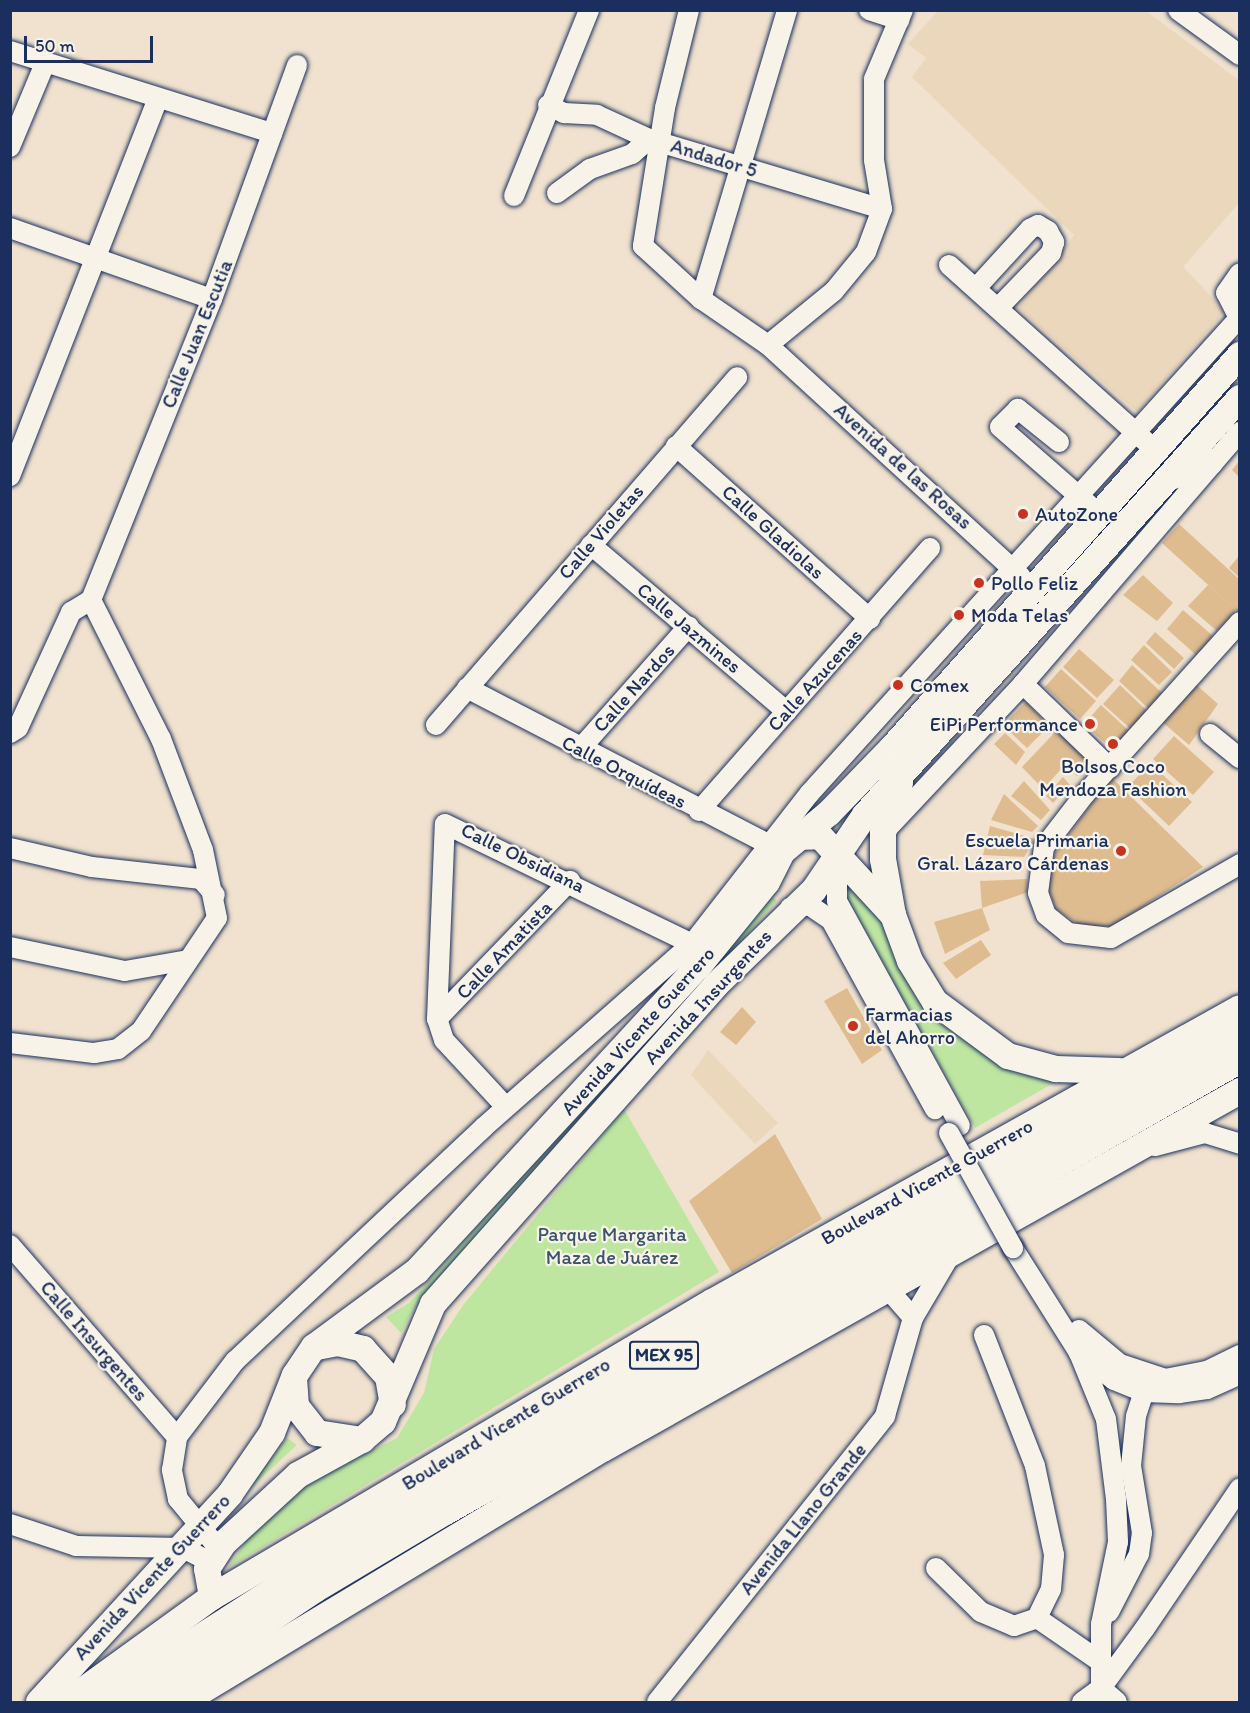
<!DOCTYPE html>
<meta charset="utf-8">
<style>
body{margin:0}
#map{position:relative;width:1250px;height:1713px;overflow:hidden;background:#f0e2ce;font-family:Itim,sans-serif}
div>[style]{position:absolute}
[style*='--x']{left:calc(var(--x)*1px);top:calc(var(--y)*1px);width:calc(var(--w)*1px);rotate:calc(var(--a)*1deg)}
.built>*{inset:0;background:#ebd7bb}
.green>*{inset:0;background:#bfe6a1}
.building>*{inset:0;background:#debc90}
.roads{filter:drop-shadow(0 0 2px #1b2f5e) drop-shadow(0 0 2px #1b2f5e)}
.minor>*{height:20px;margin:-10px;padding:0 10px;transform-origin:10px;border-radius:10px;background:#f7f3e8}
.major>*{height:26px;margin:-13px;padding:0 13px;transform-origin:13px;border-radius:13px;background:#f7f3e8}
.highway>*{height:30px;margin:-15px;padding:0 15px;transform-origin:15px;border-radius:15px;background:#f7f3e8}
.bridges{filter:drop-shadow(0 0 2px #1b2f5e) drop-shadow(0 0 2px #1b2f5e)}
.minor-bridge>*{height:20px;margin:-10px;padding:0 10px;transform-origin:10px;border-radius:10px;background:#f7f3e8}
.dots>*{width:16px;height:16px;translate:-50% -50%;box-sizing:border-box;border:3px solid #f7f3e8;border-radius:50%}
span{translate:-50% -50%;white-space:nowrap;text-align:center;line-height:1.15;-webkit-text-stroke:4.5px #f7f3e8;paint-order:stroke}
.shield-label span{padding:2px 4px;background:#f7f3e8;border:2px solid;border-radius:4px;-webkit-text-stroke-width:0}
.shield-label{font-size:18px;color:#1b2f5e;font-weight:700}
.street-label{font-size:20px;color:#1b2f5e}
.poi-label{font-size:20px;color:#1b2f5e}
.left{translate:0 -50%;text-align:left}
.right{translate:-100% -50%;text-align:right}
.park-label{font-size:20px;color:#3c546b}
.frame{position:absolute;inset:0;border:12px solid #1b2f5e;pointer-events:none}
.scale{position:absolute;left:24px;top:36px;width:129px;height:27px;box-sizing:border-box;border:3px solid #1b2f5e;border-top:0;padding-left:8px;font-size:18px;line-height:21px;white-space:nowrap;color:#1b2f5e;-webkit-text-stroke:4px #f7f3e8;paint-order:stroke}
</style>
<div id="map">
<div class="built">
<i style="clip-path:polygon(938px 11px,1146px 11px,1239px 80px,1239px 203px,1183px 267px,1225px 311px,1137px 412px,1018px 308px,1074px 235px,912px 77px,926px 58px,908px 44px)"></i>
<i style="clip-path:polygon(708px 1050px,778px 1123px,755px 1144px,691px 1075px)"></i>
</div>
<div class="green">
<i style="clip-path:polygon(852px 884px,866px 888px,959px 1028px,1071px 1073px,975px 1128px,847px 900px)"></i>
<i style="clip-path:polygon(771px 895px,777px 901px,414px 1309px,401px 1333px,386px 1317px,409px 1303px)"></i>
<i style="clip-path:polygon(624px 1109px,719px 1272px,228px 1568px,257px 1524px,300px 1486px,397px 1438px,424px 1393px,434px 1349px,464px 1304px)"></i>
<i style="clip-path:polygon(287px 1438px,297px 1445px,243px 1495px)"></i>
</div>
<div class="building">
<i style="clip-path:polygon(1239px 461px,1239px 477px,1232px 470px)"></i>
<i style="clip-path:polygon(1179px 524px,1239px 579px,1239px 613px,1162px 543px)"></i>
<i style="clip-path:polygon(1239px 556px,1239px 577px,1229px 568px)"></i>
<i style="clip-path:polygon(1143px 575px,1173px 603px,1157px 621px,1123px 595px)"></i>
<i style="clip-path:polygon(1208px 585px,1236px 610px,1217px 631px,1188px 606px)"></i>
<i style="clip-path:polygon(1183px 610px,1213px 636px,1196px 655px,1167px 629px)"></i>
<i style="clip-path:polygon(1155px 632px,1184px 658px,1174px 669px,1146px 643px)"></i>
<i style="clip-path:polygon(1144px 645px,1172px 672px,1159px 685px,1131px 660px)"></i>
<i style="clip-path:polygon(1079px 649px,1114px 680px,1097px 698px,1063px 667px)"></i>
<i style="clip-path:polygon(1132px 665px,1162px 693px,1148px 708px,1119px 681px)"></i>
<i style="clip-path:polygon(1061px 669px,1096px 701px,1080px 719px,1045px 687px)"></i>
<i style="clip-path:polygon(1193px 682px,1218px 704px,1189px 745px,1160px 720px)"></i>
<i style="clip-path:polygon(1120px 685px,1148px 712px,1132px 730px,1103px 704px)"></i>
<i style="clip-path:polygon(1026px 702px,1049px 726px,1027px 748px,1003px 725px)"></i>
<i style="clip-path:polygon(1101px 705px,1130px 732px,1113px 750px,1084px 724px)"></i>
<i style="clip-path:polygon(1059px 728px,1092px 762px,1077px 776px,1064px 766px,1043px 789px,1022px 767px)"></i>
<i style="clip-path:polygon(1005px 733px,1025px 752px,1016px 765px,994px 744px)"></i>
<i style="clip-path:polygon(1174px 736px,1214px 772px,1193px 795px,1153px 759px)"></i>
<i style="clip-path:polygon(1150px 763px,1192px 802px,1169px 826px,1128px 787px)"></i>
<i style="clip-path:polygon(1063px 777px,1070px 785px,1053px 803px,1046px 796px)"></i>
<i style="clip-path:polygon(1111px 777px,1203px 867px,1113px 926px,1081px 926px,1056px 909px,1047px 885px,1048px 863px)"></i>
<i style="clip-path:polygon(1024px 781px,1050px 810px,1041px 820px,1011px 796px)"></i>
<i style="clip-path:polygon(1004px 794px,1038px 826px,1032px 832px,991px 820px)"></i>
<i style="clip-path:polygon(990px 826px,1035px 839px,1024px 857px,983px 855px)"></i>
<i style="clip-path:polygon(1027px 879px,1028px 892px,982px 908px,980px 881px)"></i>
<i style="clip-path:polygon(982px 908px,990px 930px,945px 954px,934px 922px)"></i>
<i style="clip-path:polygon(981px 940px,991px 955px,956px 979px,943px 963px)"></i>
<i style="clip-path:polygon(847px 988px,882px 1050px,862px 1064px,824px 1001px)"></i>
<i style="clip-path:polygon(742px 1007px,756px 1022px,736px 1045px,720px 1032px)"></i>
<i style="clip-path:polygon(775px 1134px,822px 1219px,732px 1273px,689px 1201px)"></i>
</div>
<div class="roads">
<div class="minor">
<i style="--x:689;--y:10;--w:101;--a:103.8"></i>
<i style="--x:665;--y:108;--w:140;--a:99.1"></i>
<i style="--x:643;--y:246;--w:79;--a:42.4"></i>
<i style="--x:701;--y:299;--w:81;--a:34.5"></i>
<i style="--x:768;--y:345;--w:343;--a:42.5"></i>
<i style="--x:869;--y:10;--w:32;--a:18"></i>
<i style="--x:1178;--y:10;--w:77;--a:36"></i>
<i style="--x:10;--y:51;--w:275;--a:17.4"></i>
<i style="--x:548;--y:105;--w:18;--a:27"></i>
<i style="--x:564;--y:113;--w:33;--a:3"></i>
<i style="--x:597;--y:115;--w:57;--a:24.8"></i>
<i style="--x:649;--y:139;--w:243;--a:16.7"></i>
<i style="--x:10;--y:147;--w:93;--a:-67.3"></i>
<i style="--x:557;--y:193;--w:41;--a:-36"></i>
<i style="--x:590;--y:169;--w:45;--a:-19.7"></i>
<i style="--x:632;--y:154;--w:23;--a:-41"></i>
<i style="--x:514;--y:196;--w:201;--a:-68"></i>
<i style="--x:10;--y:228;--w:214;--a:19.4"></i>
<i style="--x:949;--y:265;--w:265;--a:41.9"></i>
<i style="--x:977;--y:287;--w:79;--a:-47.6"></i>
<i style="--x:1030;--y:229;--w:9;--a:-27"></i>
<i style="--x:1038;--y:225;--w:12;--a:31"></i>
<i style="--x:1048;--y:231;--w:13;--a:61"></i>
<i style="--x:1054;--y:242;--w:11;--a:105"></i>
<i style="--x:1051;--y:253;--w:75;--a:133.9"></i>
<i style="--x:701;--y:299;--w:302;--a:-73.4"></i>
<i style="--x:1239;--y:318;--w:28;--a:-117"></i>
<i style="--x:1226;--y:293;--w:24;--a:-55"></i>
<i style="--x:768;--y:345;--w:85;--a:-39.3"></i>
<i style="--x:834;--y:291;--w:50;--a:-50.6"></i>
<i style="--x:866;--y:252;--w:46;--a:-69.6"></i>
<i style="--x:882;--y:209;--w:50;--a:-99.3"></i>
<i style="--x:874;--y:160;--w:81;--a:-90"></i>
<i style="--x:874;--y:79;--w:75;--a:-67.2"></i>
<i style="--x:1059;--y:442;--w:53;--a:-141.2"></i>
<i style="--x:1018;--y:409;--w:25;--a:135"></i>
<i style="--x:1000;--y:427;--w:118;--a:41.2"></i>
<i style="--x:676;--y:446;--w:260;--a:41.7"></i>
<i style="--x:10;--y:476;--w:406;--a:-68.6"></i>
<i style="--x:591;--y:545;--w:257;--a:40.4"></i>
<i style="--x:91;--y:600;--w:324;--a:-68.1"></i>
<i style="--x:212;--y:299;--w:249;--a:-70"></i>
<i style="--x:1240;--y:622;--w:232;--a:132"></i>
<i style="--x:1085;--y:794;--w:67;--a:127.7"></i>
<i style="--x:1044;--y:847;--w:46;--a:97.4"></i>
<i style="--x:1038;--y:893;--w:23;--a:70"></i>
<i style="--x:1046;--y:915;--w:28;--a:39"></i>
<i style="--x:1068;--y:933;--w:43;--a:6.6"></i>
<i style="--x:1111;--y:938;--w:149;--a:-29.8"></i>
<i style="--x:1023;--y:684;--w:121;--a:44"></i>
<i style="--x:467;--y:688;--w:354;--a:27.4"></i>
<i style="--x:436;--y:725;--w:460;--a:-49.1"></i>
<i style="--x:10;--y:733;--w:9;--a:-32"></i>
<i style="--x:18;--y:728;--w:128;--a:-65.4"></i>
<i style="--x:71;--y:612;--w:23;--a:-31"></i>
<i style="--x:1210;--y:734;--w:38;--a:39"></i>
<i style="--x:580;--y:749;--w:164;--a:-48.5"></i>
<i style="--x:699;--y:811;--w:350;--a:-48.7"></i>
<i style="--x:885;--y:831;--w:202;--a:-46.8"></i>
<i style="--x:1023;--y:684;--w:333;--a:-49.3"></i>
<i style="--x:10;--y:848;--w:84;--a:13"></i>
<i style="--x:92;--y:867;--w:110;--a:6.3"></i>
<i style="--x:201;--y:879;--w:21;--a:49"></i>
<i style="--x:837;--y:860;--w:41;--a:90"></i>
<i style="--x:837;--y:901;--w:256;--a:61.3"></i>
<i style="--x:790;--y:908;--w:19;--a:-9"></i>
<i style="--x:809;--y:905;--w:27;--a:34"></i>
<i style="--x:831;--y:920;--w:216;--a:61.2"></i>
<i style="--x:10;--y:947;--w:117;--a:11.8"></i>
<i style="--x:125;--y:971;--w:64;--a:-9.9"></i>
<i style="--x:437;--y:1019;--w:192;--a:-46.1"></i>
<i style="--x:10;--y:1043;--w:85;--a:6.8"></i>
<i style="--x:94;--y:1053;--w:24;--a:-9"></i>
<i style="--x:118;--y:1049;--w:29;--a:-38"></i>
<i style="--x:141;--y:1031;--w:136;--a:-56.1"></i>
<i style="--x:217;--y:918;--w:69;--a:-101.6"></i>
<i style="--x:203;--y:850;--w:119;--a:-110.7"></i>
<i style="--x:161;--y:739;--w:156;--a:-116.7"></i>
<i style="--x:506;--y:1107;--w:91;--a:-132.8"></i>
<i style="--x:444;--y:1040;--w:22;--a:-108"></i>
<i style="--x:437;--y:1019;--w:195;--a:-87.7"></i>
<i style="--x:445;--y:824;--w:287;--a:25.9"></i>
<i style="--x:1155;--y:1146;--w:52;--a:-14.6"></i>
<i style="--x:1205;--y:1133;--w:37;--a:17"></i>
<i style="--x:10;--y:1245;--w:254;--a:49"></i>
<i style="--x:1013;--y:1248;--w:124;--a:57.8"></i>
<i style="--x:1079;--y:1353;--w:44;--a:37.6"></i>
<i style="--x:1114;--y:1380;--w:32;--a:22"></i>
<i style="--x:1144;--y:1392;--w:35;--a:2"></i>
<i style="--x:1179;--y:1393;--w:28;--a:-8"></i>
<i style="--x:1207;--y:1389;--w:36;--a:-24"></i>
<i style="--x:888;--y:1289;--w:38;--a:49"></i>
<i style="--x:1079;--y:1330;--w:53;--a:39.7"></i>
<i style="--x:1120;--y:1364;--w:47;--a:18.4"></i>
<i style="--x:1165;--y:1379;--w:43;--a:-10.8"></i>
<i style="--x:1207;--y:1371;--w:37;--a:-26"></i>
<i style="--x:984;--y:1335;--w:141;--a:68.7"></i>
<i style="--x:1035;--y:1466;--w:91;--a:77.9"></i>
<i style="--x:1054;--y:1555;--w:34;--a:95"></i>
<i style="--x:1051;--y:1589;--w:32;--a:116"></i>
<i style="--x:1037;--y:1618;--w:78;--a:34.5"></i>
<i style="--x:1084;--y:1339;--w:15;--a:110"></i>
<i style="--x:1079;--y:1353;--w:71;--a:67.8"></i>
<i style="--x:1106;--y:1419;--w:81;--a:82.9"></i>
<i style="--x:1116;--y:1499;--w:43;--a:87.3"></i>
<i style="--x:1118;--y:1542;--w:84;--a:101.7"></i>
<i style="--x:1101;--y:1624;--w:64;--a:90"></i>
<i style="--x:10;--y:1524;--w:70;--a:18.4"></i>
<i style="--x:76;--y:1546;--w:107;--a:1.1"></i>
<i style="--x:183;--y:1548;--w:30;--a:27"></i>
<i style="--x:219;--y:1549;--w:65;--a:-129.4"></i>
<i style="--x:178;--y:1499;--w:30;--a:-102"></i>
<i style="--x:172;--y:1470;--w:33;--a:-81"></i>
<i style="--x:177;--y:1437;--w:96;--a:-52.7"></i>
<i style="--x:235;--y:1361;--w:342;--a:-43.2"></i>
<i style="--x:484;--y:1127;--w:278;--a:-41.4"></i>
<i style="--x:693;--y:943;--w:189;--a:-52.1"></i>
<i style="--x:809;--y:794;--w:643;--a:-47.9"></i>
<i style="--x:936;--y:1568;--w:63;--a:44.4"></i>
<i style="--x:981;--y:1612;--w:36;--a:23"></i>
<i style="--x:1014;--y:1626;--w:24;--a:-19"></i>
<i style="--x:1109;--y:1612;--w:65;--a:-62.7"></i>
<i style="--x:1139;--y:1554;--w:21;--a:-82"></i>
<i style="--x:1142;--y:1533;--w:68;--a:-99.3"></i>
<i style="--x:1131;--y:1466;--w:50;--a:-84.3"></i>
<i style="--x:1136;--y:1416;--w:39;--a:-72"></i>
<i style="--x:1101;--y:1688;--w:21;--a:41"></i>
<i style="--x:657;--y:1702;--w:366;--a:-51.4"></i>
<i style="--x:885;--y:1416;--w:102;--a:-74.1"></i>
<i style="--x:913;--y:1318;--w:71;--a:-59.5"></i>
<i style="--x:1082;--y:1702;--w:24;--a:-36"></i>
<i style="--x:1101;--y:1688;--w:74;--a:-53.7"></i>
<i style="--x:1145;--y:1628;--w:169;--a:-55.8"></i>
</div>
<div class="major">
<i style="--x:1173;--y:476;--w:40;--a:-21"></i>
<i style="--x:900;--y:783;--w:53;--a:108.8"></i>
<i style="--x:883;--y:833;--w:26;--a:90"></i>
<i style="--x:883;--y:859;--w:57;--a:79.9"></i>
<i style="--x:893;--y:915;--w:49;--a:69.7"></i>
<i style="--x:910;--y:961;--w:48;--a:58.6"></i>
<i style="--x:935;--y:1002;--w:91;--a:36.5"></i>
<i style="--x:1008;--y:1056;--w:50;--a:15.2"></i>
<i style="--x:1056;--y:1069;--w:63;--a:1.8"></i>
<i style="--x:796;--y:837;--w:24;--a:-2"></i>
<i style="--x:820;--y:836;--w:108;--a:47.3"></i>
<i style="--x:317;--y:1347;--w:21;--a:-11"></i>
<i style="--x:338;--y:1343;--w:26;--a:13"></i>
<i style="--x:363;--y:1349;--w:38;--a:48"></i>
<i style="--x:388;--y:1377;--w:28;--a:80"></i>
<i style="--x:294;--y:1378;--w:28;--a:86"></i>
<i style="--x:296;--y:1406;--w:34;--a:52"></i>
<i style="--x:317;--y:1433;--w:46;--a:8.8"></i>
<i style="--x:212;--y:1597;--w:28;--a:-100"></i>
<i style="--x:207;--y:1569;--w:31;--a:-57"></i>
<i style="--x:224;--y:1543;--w:100;--a:-42.6"></i>
<i style="--x:298;--y:1475;--w:73;--a:-28.7"></i>
<i style="--x:362;--y:1440;--w:28;--a:-41"></i>
<i style="--x:383;--y:1422;--w:128;--a:-67"></i>
<i style="--x:433;--y:1304;--w:426;--a:-48.4"></i>
<i style="--x:716;--y:985;--w:136;--a:-44.1"></i>
<i style="--x:814;--y:890;--w:91;--a:-55.8"></i>
<i style="--x:865;--y:815;--w:561;--a:-48.04"></i>
<i style="--x:39;--y:1702;--w:282;--a:-47.4"></i>
<i style="--x:230;--y:1494;--w:74;--a:-55.5"></i>
<i style="--x:272;--y:1433;--w:62;--a:-68.4"></i>
<i style="--x:295;--y:1375;--w:34;--a:-56"></i>
<i style="--x:314;--y:1347;--w:128;--a:-36.4"></i>
<i style="--x:417;--y:1271;--w:414;--a:-47.3"></i>
<i style="--x:698;--y:967;--w:109;--a:-50.9"></i>
<i style="--x:767;--y:882;--w:34;--a:-63"></i>
<i style="--x:782;--y:852;--w:61;--a:-39.7"></i>
<i style="--x:829;--y:813;--w:92;--a:-45.9"></i>
<i style="--x:893;--y:747;--w:524;--a:-48.48"></i>
<i style="--x:67;--y:1702;--w:179;--a:-35.9"></i>
<i style="--x:212;--y:1597;--w:581;--a:-30.54"></i>
<i style="--x:712;--y:1302;--w:604;--a:-29.11"></i>
<i style="--x:183;--y:1702;--w:490;--a:-31.1"></i>
<i style="--x:603;--y:1449;--w:731;--a:-29.34"></i>
</div>
<div class="highway">
<i style="--x:103;--y:1702;--w:400;--a:-32.7"></i>
<i style="--x:440;--y:1486;--w:920;--a:-29.63"></i>
<i style="--x:143;--y:1702;--w:206;--a:-33.7"></i>
<i style="--x:314;--y:1588;--w:152;--a:-30.8"></i>
<i style="--x:445;--y:1510;--w:915;--a:-29.62"></i>
</div>
</div>
<div class="bridges">
<div class="minor-bridge">
<i style="--x:949;--y:1133;--w:132;--a:60.9"></i>
</div>
</div>
<div class="dots">
<i style="left:1023px;top:514px;background:#c8321e"></i>
<i style="left:979px;top:583px;background:#c8321e"></i>
<i style="left:959px;top:615px;background:#c8321e"></i>
<i style="left:898px;top:685px;background:#c8321e"></i>
<i style="left:1090px;top:724px;background:#c8321e"></i>
<i style="left:1113px;top:744px;background:#c8321e"></i>
<i style="left:1121px;top:851px;background:#c8321e"></i>
<i style="left:853px;top:1026px;background:#c8321e"></i>
</div>
<div class="shield-label">
<span style="left:664px;top:1355px">MEX 95</span>
</div>
<div class="street-label">
<span style="left:714px;top:158px;rotate:17deg">Andador 5</span>
<span style="left:197px;top:334px;rotate:-68deg">Calle Juan Escutia</span>
<span style="left:903px;top:466px;rotate:42deg">Avenida de las Rosas</span>
<span style="left:601px;top:532px;rotate:-49deg">Calle Violetas</span>
<span style="left:773px;top:532px;rotate:42deg">Calle Gladiolas</span>
<span style="left:689px;top:628px;rotate:40deg">Calle Jazmines</span>
<span style="left:815px;top:680px;rotate:-48deg">Calle Azucenas</span>
<span style="left:634px;top:688px;rotate:-48deg">Calle Nardos</span>
<span style="left:624px;top:772px;rotate:27deg">Calle Orquídeas</span>
<span style="left:523px;top:858px;rotate:26deg">Calle Obsidiana</span>
<span style="left:504px;top:950px;rotate:-46deg">Calle Amatista</span>
<span style="left:708px;top:997px;rotate:-47deg">Avenida Insurgentes</span>
<span style="left:638px;top:1031px;rotate:-48deg">Avenida Vicente Guerrero</span>
<span style="left:927px;top:1182px;rotate:-29deg">Boulevard Vicente Guerrero</span>
<span style="left:94px;top:1341px;rotate:49deg">Calle Insurgentes</span>
<span style="left:506px;top:1424px;rotate:-31deg">Boulevard Vicente Guerrero</span>
<span style="left:803px;top:1519px;rotate:-51deg">Avenida Llano Grande</span>
<span style="left:152px;top:1577px;rotate:-47deg">Avenida Vicente Guerrero</span>
</div>
<div class="poi-label">
<span class="left" style="left:1035px;top:514px">AutoZone</span>
<span class="left" style="left:991px;top:583px">Pollo Feliz</span>
<span class="left" style="left:971px;top:615px">Moda Telas</span>
<span class="left" style="left:910px;top:685px">Comex</span>
<span class="right" style="left:1078px;top:724px">EiPi Performance</span>
<span style="left:1113px;top:778px">Bolsos Coco<br>Mendoza Fashion</span>
<span class="right" style="left:1109px;top:852px">Escuela Primaria<br>Gral. Lázaro Cárdenas</span>
<span class="left" style="left:865px;top:1026px">Farmacias<br>del Ahorro</span>
</div>
<div class="park-label">
<span style="left:612px;top:1246px">Parque Margarita<br>Maza de Juárez</span>
</div>
<div class="frame"></div>
<div class="scale">50 m</div>
</div>
